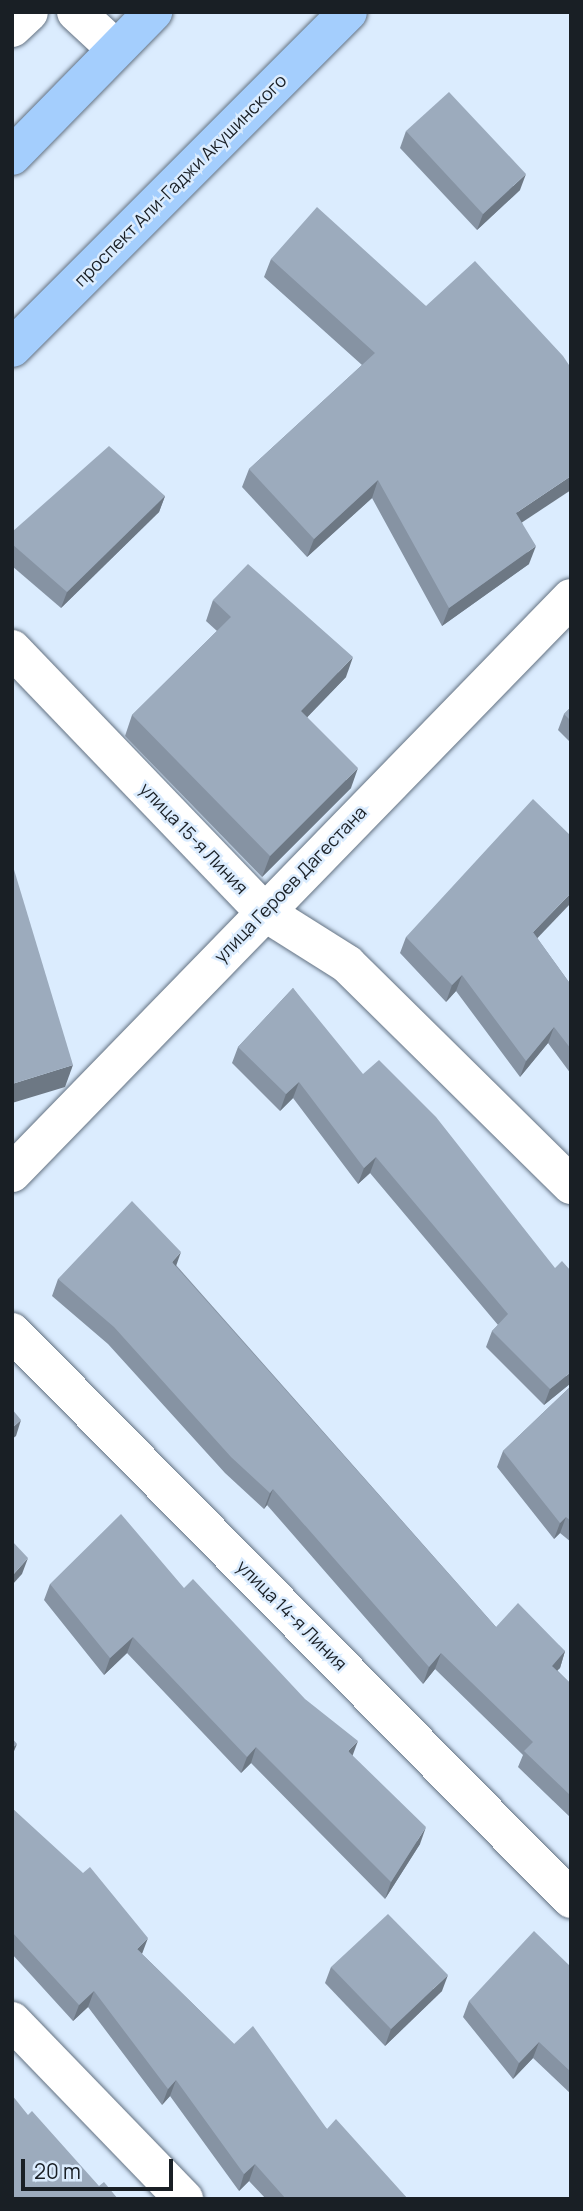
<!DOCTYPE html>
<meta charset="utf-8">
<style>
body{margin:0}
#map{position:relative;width:583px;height:2211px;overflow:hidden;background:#dbecfe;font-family:Manrope,sans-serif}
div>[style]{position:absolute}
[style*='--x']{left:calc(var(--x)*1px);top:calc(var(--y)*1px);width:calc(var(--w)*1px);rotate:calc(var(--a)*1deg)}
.roads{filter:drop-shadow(0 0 2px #647282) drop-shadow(0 0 2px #647282)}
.minor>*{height:38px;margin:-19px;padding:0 19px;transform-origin:19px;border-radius:19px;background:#fff}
.major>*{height:38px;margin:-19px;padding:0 19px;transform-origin:19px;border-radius:19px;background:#a4cefd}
.wall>*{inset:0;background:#8693a3}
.shaded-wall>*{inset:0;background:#6d7884}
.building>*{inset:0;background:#9cabbd}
span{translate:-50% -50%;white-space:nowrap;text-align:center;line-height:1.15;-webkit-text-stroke:5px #dbecfe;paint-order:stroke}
.street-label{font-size:18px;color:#191f25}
.frame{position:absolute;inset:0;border:14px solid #191f25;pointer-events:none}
.scale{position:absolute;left:21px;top:2159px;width:152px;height:32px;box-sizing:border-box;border:4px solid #191f25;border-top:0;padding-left:9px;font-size:21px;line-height:24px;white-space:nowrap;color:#191f25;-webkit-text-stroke:5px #dbecfe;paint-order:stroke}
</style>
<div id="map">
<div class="roads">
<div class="minor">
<i style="--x:76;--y:12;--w:54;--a:42.8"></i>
<i style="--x:12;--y:28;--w:23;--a:-43"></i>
<i style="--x:12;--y:649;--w:363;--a:46.2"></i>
<i style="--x:263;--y:911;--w:99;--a:32.2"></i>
<i style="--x:347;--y:964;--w:315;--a:44.6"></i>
<i style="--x:12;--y:1173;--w:802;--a:-45.81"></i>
<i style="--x:12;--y:1332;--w:796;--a:45.41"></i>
<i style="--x:12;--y:2021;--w:248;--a:46"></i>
</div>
<div class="major">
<i style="--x:12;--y:156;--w:202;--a:-45.6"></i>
<i style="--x:12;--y:348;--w:475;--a:-45"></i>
</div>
</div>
<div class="wall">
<i style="clip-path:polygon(406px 131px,520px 190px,477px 230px,400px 148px)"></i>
<i style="clip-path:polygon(271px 259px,426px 306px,522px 522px,529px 564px,442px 626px,372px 498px,307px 557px,242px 487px,249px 469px,362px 365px,264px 277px)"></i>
<i style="clip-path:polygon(165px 496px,159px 512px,61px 608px,12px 566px,12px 532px)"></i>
<i style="clip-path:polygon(213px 600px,346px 677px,307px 717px,351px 788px,262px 877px,125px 736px,132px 715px,217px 631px,206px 621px)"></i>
<i style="clip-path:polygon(571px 707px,571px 743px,558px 730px,564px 714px)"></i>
<i style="clip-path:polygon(406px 937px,537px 938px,571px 985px,571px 1074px,548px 1043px,520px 1077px,456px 991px,446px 1002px,400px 953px)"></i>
<i style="clip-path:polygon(293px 988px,571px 1383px,544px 1405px,486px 1347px,492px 1331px,498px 1325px,370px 1173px,358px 1184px,293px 1098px,280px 1111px,232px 1063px,238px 1047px)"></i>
<i style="clip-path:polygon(176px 1265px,496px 1627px,565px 1651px,560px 1668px,557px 1670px,571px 1684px,571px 1818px,518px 1767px,523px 1755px,435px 1669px,423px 1684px,267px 1505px,264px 1509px,225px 1473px,108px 1344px,52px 1296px,58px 1279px)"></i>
<i style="clip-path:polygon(571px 1386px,571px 1542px,560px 1533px,554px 1539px,497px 1467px,503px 1451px)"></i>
<i style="clip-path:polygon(50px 1584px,184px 1588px,352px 1756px,420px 1844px,385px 1899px,251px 1763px,241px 1773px,127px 1653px,104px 1675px,44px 1600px)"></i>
<i style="clip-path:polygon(12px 1808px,142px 1954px,234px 2044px,327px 2129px,408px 2199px,266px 2199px,249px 2181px,239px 2191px,170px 2096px,162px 2105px,88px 2007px,73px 2021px,12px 1954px)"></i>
<i style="clip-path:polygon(331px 1967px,442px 1991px,385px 2046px,325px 1983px)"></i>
<i style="clip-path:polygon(571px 1967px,571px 2094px,533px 2058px,513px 2079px,463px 2017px,469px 2001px)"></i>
</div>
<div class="shaded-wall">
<i style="clip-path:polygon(526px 174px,520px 190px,477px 230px,483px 214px)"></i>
<i style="clip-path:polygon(571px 476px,571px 490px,509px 531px,516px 513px)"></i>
<i style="clip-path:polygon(378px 480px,372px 498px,307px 557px,314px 539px)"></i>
<i style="clip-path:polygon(165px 496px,159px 512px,61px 608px,67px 592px)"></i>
<i style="clip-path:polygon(536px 546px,529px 564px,442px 626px,449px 608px)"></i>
<i style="clip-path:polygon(353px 657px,346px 677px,294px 731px,301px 711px)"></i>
<i style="clip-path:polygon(358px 768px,351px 788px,262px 877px,270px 856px)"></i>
<i style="clip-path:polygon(571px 893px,571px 903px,527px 949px,533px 932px)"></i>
<i style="clip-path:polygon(462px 975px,456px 991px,446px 1002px,452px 985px)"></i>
<i style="clip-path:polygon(554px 1027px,548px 1043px,520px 1077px,526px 1061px)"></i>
<i style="clip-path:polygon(73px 1065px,65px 1087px,12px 1103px,12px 1084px)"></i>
<i style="clip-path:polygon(299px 1082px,293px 1098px,280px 1111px,286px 1094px)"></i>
<i style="clip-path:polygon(376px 1157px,370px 1173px,358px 1184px,364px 1168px)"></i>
<i style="clip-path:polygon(181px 1252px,175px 1269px,172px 1262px)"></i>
<i style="clip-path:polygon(571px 1372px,571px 1383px,544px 1405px,550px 1389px)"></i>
<i style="clip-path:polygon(21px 1420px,16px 1436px,12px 1439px,12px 1428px)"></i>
<i style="clip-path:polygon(273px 1489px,267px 1505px,264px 1509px,270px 1493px)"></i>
<i style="clip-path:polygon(566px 1517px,560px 1533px,554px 1539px,560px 1523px)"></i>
<i style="clip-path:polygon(28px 1558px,22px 1574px,12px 1585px,12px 1576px)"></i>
<i style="clip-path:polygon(133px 1637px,127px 1653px,104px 1675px,110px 1658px)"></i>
<i style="clip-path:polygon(565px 1651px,560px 1668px,546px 1682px,552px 1666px)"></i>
<i style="clip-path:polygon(441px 1653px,435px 1669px,423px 1684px,429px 1667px)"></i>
<i style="clip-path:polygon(358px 1741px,352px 1757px,348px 1751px)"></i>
<i style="clip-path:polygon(17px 1744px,12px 1756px,12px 1748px)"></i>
<i style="clip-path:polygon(256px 1747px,251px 1763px,241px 1773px,247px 1757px)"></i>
<i style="clip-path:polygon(426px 1827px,420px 1844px,385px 1899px,391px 1882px)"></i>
<i style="clip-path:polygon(148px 1938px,142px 1954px,137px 1949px)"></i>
<i style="clip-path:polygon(448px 1975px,442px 1991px,385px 2046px,391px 2029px)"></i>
<i style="clip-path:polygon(94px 1991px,88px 2007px,73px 2021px,79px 2005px)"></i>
<i style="clip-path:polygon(539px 2042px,533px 2058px,513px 2079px,519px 2063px)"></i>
<i style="clip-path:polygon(176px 2080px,170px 2096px,162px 2105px,168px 2089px)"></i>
<i style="clip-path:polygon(255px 2164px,249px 2181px,239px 2191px,244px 2174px)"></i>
</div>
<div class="building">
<i style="clip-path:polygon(449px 92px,526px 174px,483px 214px,406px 131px)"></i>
<i style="clip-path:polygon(317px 207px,426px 306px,475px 261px,563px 356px,571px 368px,571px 476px,516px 513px,536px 546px,449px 608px,378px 480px,314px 539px,249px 469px,375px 353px,271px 259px)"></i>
<i style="clip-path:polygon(109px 446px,165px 496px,67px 592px,12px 544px,12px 532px)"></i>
<i style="clip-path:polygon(248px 564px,353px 657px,301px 711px,358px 768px,270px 856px,132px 715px,231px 617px,213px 600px)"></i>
<i style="clip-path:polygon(571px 707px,571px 721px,564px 714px)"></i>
<i style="clip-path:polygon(533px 799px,571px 836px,571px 893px,533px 932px,571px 985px,571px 1049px,554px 1027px,526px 1061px,462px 975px,452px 985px,406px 937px)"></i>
<i style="clip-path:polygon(12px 863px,73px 1065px,12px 1084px)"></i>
<i style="clip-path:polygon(293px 988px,363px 1074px,379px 1060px,436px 1117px,555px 1268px,562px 1261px,571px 1271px,571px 1372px,550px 1389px,492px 1331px,508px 1314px,376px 1157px,364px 1168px,299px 1082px,286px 1094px,238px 1047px)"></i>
<i style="clip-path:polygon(132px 1201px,181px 1252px,172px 1262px,496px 1627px,518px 1603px,565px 1651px,552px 1666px,571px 1684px,571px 1796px,524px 1751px,533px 1742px,441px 1653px,429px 1667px,273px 1489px,270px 1493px,231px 1457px,114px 1327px,58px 1279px)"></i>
<i style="clip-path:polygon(571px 1386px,571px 1521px,566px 1517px,560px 1523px,503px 1451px)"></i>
<i style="clip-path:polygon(12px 1409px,21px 1420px,12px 1428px)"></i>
<i style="clip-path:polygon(121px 1514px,184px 1588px,193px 1579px,305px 1699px,358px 1741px,348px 1751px,426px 1827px,391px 1882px,256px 1747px,247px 1757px,133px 1637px,110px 1658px,50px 1584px)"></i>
<i style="clip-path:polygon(12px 1541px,28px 1558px,12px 1576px)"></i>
<i style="clip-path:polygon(12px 1738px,17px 1744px,12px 1748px)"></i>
<i style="clip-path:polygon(12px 1808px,83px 1873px,90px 1867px,148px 1938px,137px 1949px,234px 2044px,253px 2026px,327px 2129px,336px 2119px,408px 2199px,286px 2199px,255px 2164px,244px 2174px,176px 2080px,168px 2089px,94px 1991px,79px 2005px,12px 1932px)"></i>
<i style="clip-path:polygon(388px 1914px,448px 1975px,391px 2029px,331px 1967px)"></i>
<i style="clip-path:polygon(534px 1931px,571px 1967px,571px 2072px,539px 2042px,519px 2063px,469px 2001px)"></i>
<i style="clip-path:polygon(12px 2095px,28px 2115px,32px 2111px,99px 2186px,104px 2182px,118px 2199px,13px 2199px)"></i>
</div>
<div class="street-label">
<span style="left:180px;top:180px;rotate:-45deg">проспект Али-Гаджи Акушинского</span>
<span style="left:194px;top:838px;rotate:46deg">улица 15-я Линия</span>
<span style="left:290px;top:884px;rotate:-46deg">улица Героев Дагестана</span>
<span style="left:292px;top:1615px;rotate:45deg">улица 14-я Линия</span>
</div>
<div class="frame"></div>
<div class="scale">20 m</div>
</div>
